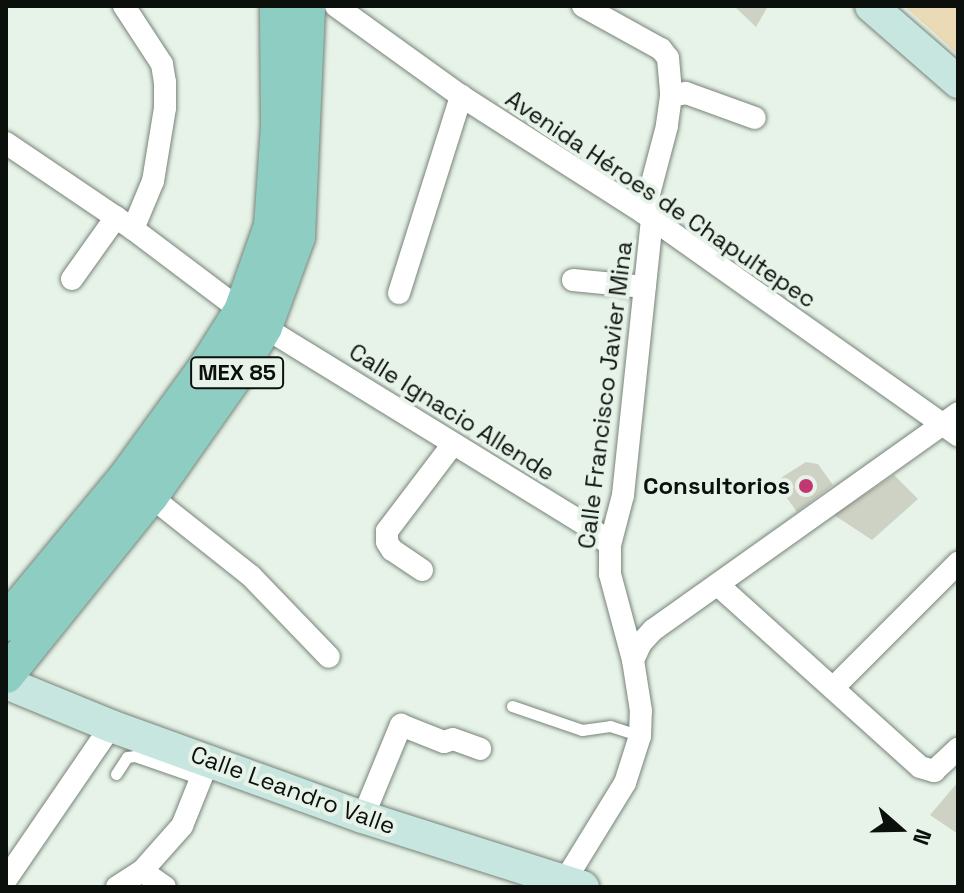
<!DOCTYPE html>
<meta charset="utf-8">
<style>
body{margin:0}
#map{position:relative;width:964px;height:893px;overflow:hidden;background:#e7f3e8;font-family:"Space Grotesk",sans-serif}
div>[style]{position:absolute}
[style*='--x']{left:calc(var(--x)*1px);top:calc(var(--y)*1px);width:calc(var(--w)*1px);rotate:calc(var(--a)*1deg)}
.green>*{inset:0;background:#eadab5}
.building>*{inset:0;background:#ced2c4}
.roads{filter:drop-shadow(0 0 2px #788379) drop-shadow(0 0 2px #788379)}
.lane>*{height:11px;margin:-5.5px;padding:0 5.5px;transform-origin:5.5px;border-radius:5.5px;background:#fff}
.street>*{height:22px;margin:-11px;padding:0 11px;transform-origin:11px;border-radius:11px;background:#fff}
.secondary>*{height:32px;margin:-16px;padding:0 16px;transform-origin:16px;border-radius:16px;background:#c7e6e0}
.primary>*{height:36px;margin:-18px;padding:0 18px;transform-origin:18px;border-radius:18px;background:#8ecdc1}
.dots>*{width:22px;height:22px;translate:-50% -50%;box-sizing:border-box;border:4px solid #e7f3e8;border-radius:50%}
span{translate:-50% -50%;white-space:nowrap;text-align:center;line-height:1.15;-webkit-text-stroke:8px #e7f3e8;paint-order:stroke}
.shield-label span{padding:2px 6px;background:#e7f3e8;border:2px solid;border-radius:6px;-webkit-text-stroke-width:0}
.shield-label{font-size:22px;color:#0c100d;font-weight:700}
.street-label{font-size:24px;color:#0c100d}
.poi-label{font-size:24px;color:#0c100d;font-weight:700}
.right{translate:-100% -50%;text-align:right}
.frame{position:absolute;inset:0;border:8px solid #0c100d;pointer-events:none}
.north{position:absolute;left:860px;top:789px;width:80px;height:80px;-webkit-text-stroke:6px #e7f3e8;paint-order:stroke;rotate:110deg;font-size:22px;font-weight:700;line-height:32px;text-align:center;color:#0c100d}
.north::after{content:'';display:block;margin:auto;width:28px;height:36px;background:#0c100d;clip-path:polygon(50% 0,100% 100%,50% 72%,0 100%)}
</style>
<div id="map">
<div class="green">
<i style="clip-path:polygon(904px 6px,958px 6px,958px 55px,939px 37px)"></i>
</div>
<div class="building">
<i style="clip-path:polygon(734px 6px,768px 6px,756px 27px)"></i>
<i style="clip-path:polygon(806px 462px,818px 464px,833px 485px,797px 512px,779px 487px,782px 477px)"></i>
<i style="clip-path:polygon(894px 475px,918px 499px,872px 540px,834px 515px)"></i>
<i style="clip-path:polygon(958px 782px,958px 834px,930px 815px)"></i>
</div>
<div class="roads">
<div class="lane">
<i style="--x:512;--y:706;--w:74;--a:18.9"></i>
<i style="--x:582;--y:730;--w:28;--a:-8"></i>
<i style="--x:610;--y:726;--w:32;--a:18"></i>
<i style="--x:116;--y:774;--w:20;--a:-57"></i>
<i style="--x:127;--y:757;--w:8;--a:-7"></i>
<i style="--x:135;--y:756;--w:70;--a:19.2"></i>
</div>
<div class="street">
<i style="--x:124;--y:6;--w:69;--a:56.8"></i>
<i style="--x:162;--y:64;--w:18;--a:81"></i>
<i style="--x:165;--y:82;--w:26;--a:90"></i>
<i style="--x:165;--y:108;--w:74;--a:99.3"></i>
<i style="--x:153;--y:181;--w:52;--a:112.6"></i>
<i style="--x:336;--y:6;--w:154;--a:35.8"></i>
<i style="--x:461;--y:96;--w:217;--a:32.6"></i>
<i style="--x:644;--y:213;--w:385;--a:35.3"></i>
<i style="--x:583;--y:6;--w:89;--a:28.9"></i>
<i style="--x:661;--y:49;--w:11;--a:52"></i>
<i style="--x:668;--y:58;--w:38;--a:85"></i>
<i style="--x:671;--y:96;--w:30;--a:98"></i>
<i style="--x:667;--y:126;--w:90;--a:104.8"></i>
<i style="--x:671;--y:96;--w:15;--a:-11"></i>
<i style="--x:686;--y:93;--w:73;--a:19.9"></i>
<i style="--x:6;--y:143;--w:153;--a:34.1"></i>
<i style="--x:133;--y:229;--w:136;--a:37"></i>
<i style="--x:72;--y:279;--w:76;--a:-54.6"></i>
<i style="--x:573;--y:280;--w:72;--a:5.6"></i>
<i style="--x:399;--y:293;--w:207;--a:-72.5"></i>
<i style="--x:264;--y:327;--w:384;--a:31.6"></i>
<i style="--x:591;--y:528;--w:25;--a:42"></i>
<i style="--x:150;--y:496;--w:129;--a:38.4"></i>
<i style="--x:251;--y:576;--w:112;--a:46.1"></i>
<i style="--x:422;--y:570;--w:36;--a:-146"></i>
<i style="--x:392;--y:550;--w:9;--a:-122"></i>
<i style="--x:387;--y:542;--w:11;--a:-90"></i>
<i style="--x:387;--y:531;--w:109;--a:-52.8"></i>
<i style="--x:718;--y:585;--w:272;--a:42"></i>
<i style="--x:920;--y:767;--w:15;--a:16"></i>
<i style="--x:934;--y:771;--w:33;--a:-43"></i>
<i style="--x:633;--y:660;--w:19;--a:-65"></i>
<i style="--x:641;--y:643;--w:18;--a:-47"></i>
<i style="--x:653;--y:630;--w:374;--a:-35.4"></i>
<i style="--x:833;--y:688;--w:177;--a:-45"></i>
<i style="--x:363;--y:817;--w:100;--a:-67.6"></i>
<i style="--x:401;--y:725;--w:46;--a:21.6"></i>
<i style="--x:444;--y:742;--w:9;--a:-18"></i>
<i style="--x:453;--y:739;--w:29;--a:20"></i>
<i style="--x:142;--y:871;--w:28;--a:35"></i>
<i style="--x:7;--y:878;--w:184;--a:-55.6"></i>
<i style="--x:117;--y:887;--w:30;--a:-33"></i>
<i style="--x:142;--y:871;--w:60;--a:-48.4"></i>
<i style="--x:182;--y:826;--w:72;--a:-68.1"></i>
<i style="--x:561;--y:887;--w:122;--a:-58.4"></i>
<i style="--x:625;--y:783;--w:49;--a:-72.3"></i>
<i style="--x:640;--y:736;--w:25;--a:-88"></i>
<i style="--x:641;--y:711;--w:52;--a:-98.9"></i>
<i style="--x:633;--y:660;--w:89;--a:-105"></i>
<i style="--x:610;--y:574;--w:29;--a:-90"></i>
<i style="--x:610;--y:545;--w:52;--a:-75.4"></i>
<i style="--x:623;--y:495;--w:276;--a:-84"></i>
</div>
<div class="secondary">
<i style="--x:871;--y:6;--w:116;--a:41.1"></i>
<i style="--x:6;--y:683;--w:113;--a:22.3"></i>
<i style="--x:111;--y:726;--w:268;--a:19.9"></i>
<i style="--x:363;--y:817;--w:231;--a:17.7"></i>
</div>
<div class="primary">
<i style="--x:6;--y:623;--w:188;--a:-50.4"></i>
<i style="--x:126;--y:478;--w:136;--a:-54"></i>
<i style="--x:206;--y:368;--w:67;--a:-57.7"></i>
<i style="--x:242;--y:311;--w:90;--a:-70.6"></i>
<i style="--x:272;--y:226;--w:100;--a:-86"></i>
<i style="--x:279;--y:126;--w:120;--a:-90.5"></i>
<i style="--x:6;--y:675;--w:230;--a:-51.2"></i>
<i style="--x:150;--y:496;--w:149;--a:-54.8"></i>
<i style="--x:236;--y:374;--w:55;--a:-59.2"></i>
<i style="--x:264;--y:327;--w:96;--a:-69.9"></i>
<i style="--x:297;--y:237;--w:231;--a:-87.5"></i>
</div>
</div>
<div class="dots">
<i style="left:806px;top:486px;background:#c03773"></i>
</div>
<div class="shield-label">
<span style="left:237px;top:373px">MEX 85</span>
</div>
<div class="street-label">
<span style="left:661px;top:199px;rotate:34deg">Avenida Héroes de Chapultepec</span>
<span style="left:605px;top:395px;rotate:-83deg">Calle Francisco Javier Mina</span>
<span style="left:452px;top:412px;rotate:32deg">Calle Ignacio Allende</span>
<span style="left:293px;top:790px;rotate:20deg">Calle Leandro Valle</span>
</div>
<div class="poi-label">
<span class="right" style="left:790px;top:486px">Consultorios</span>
</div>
<div class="frame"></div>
<div class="north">N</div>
</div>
